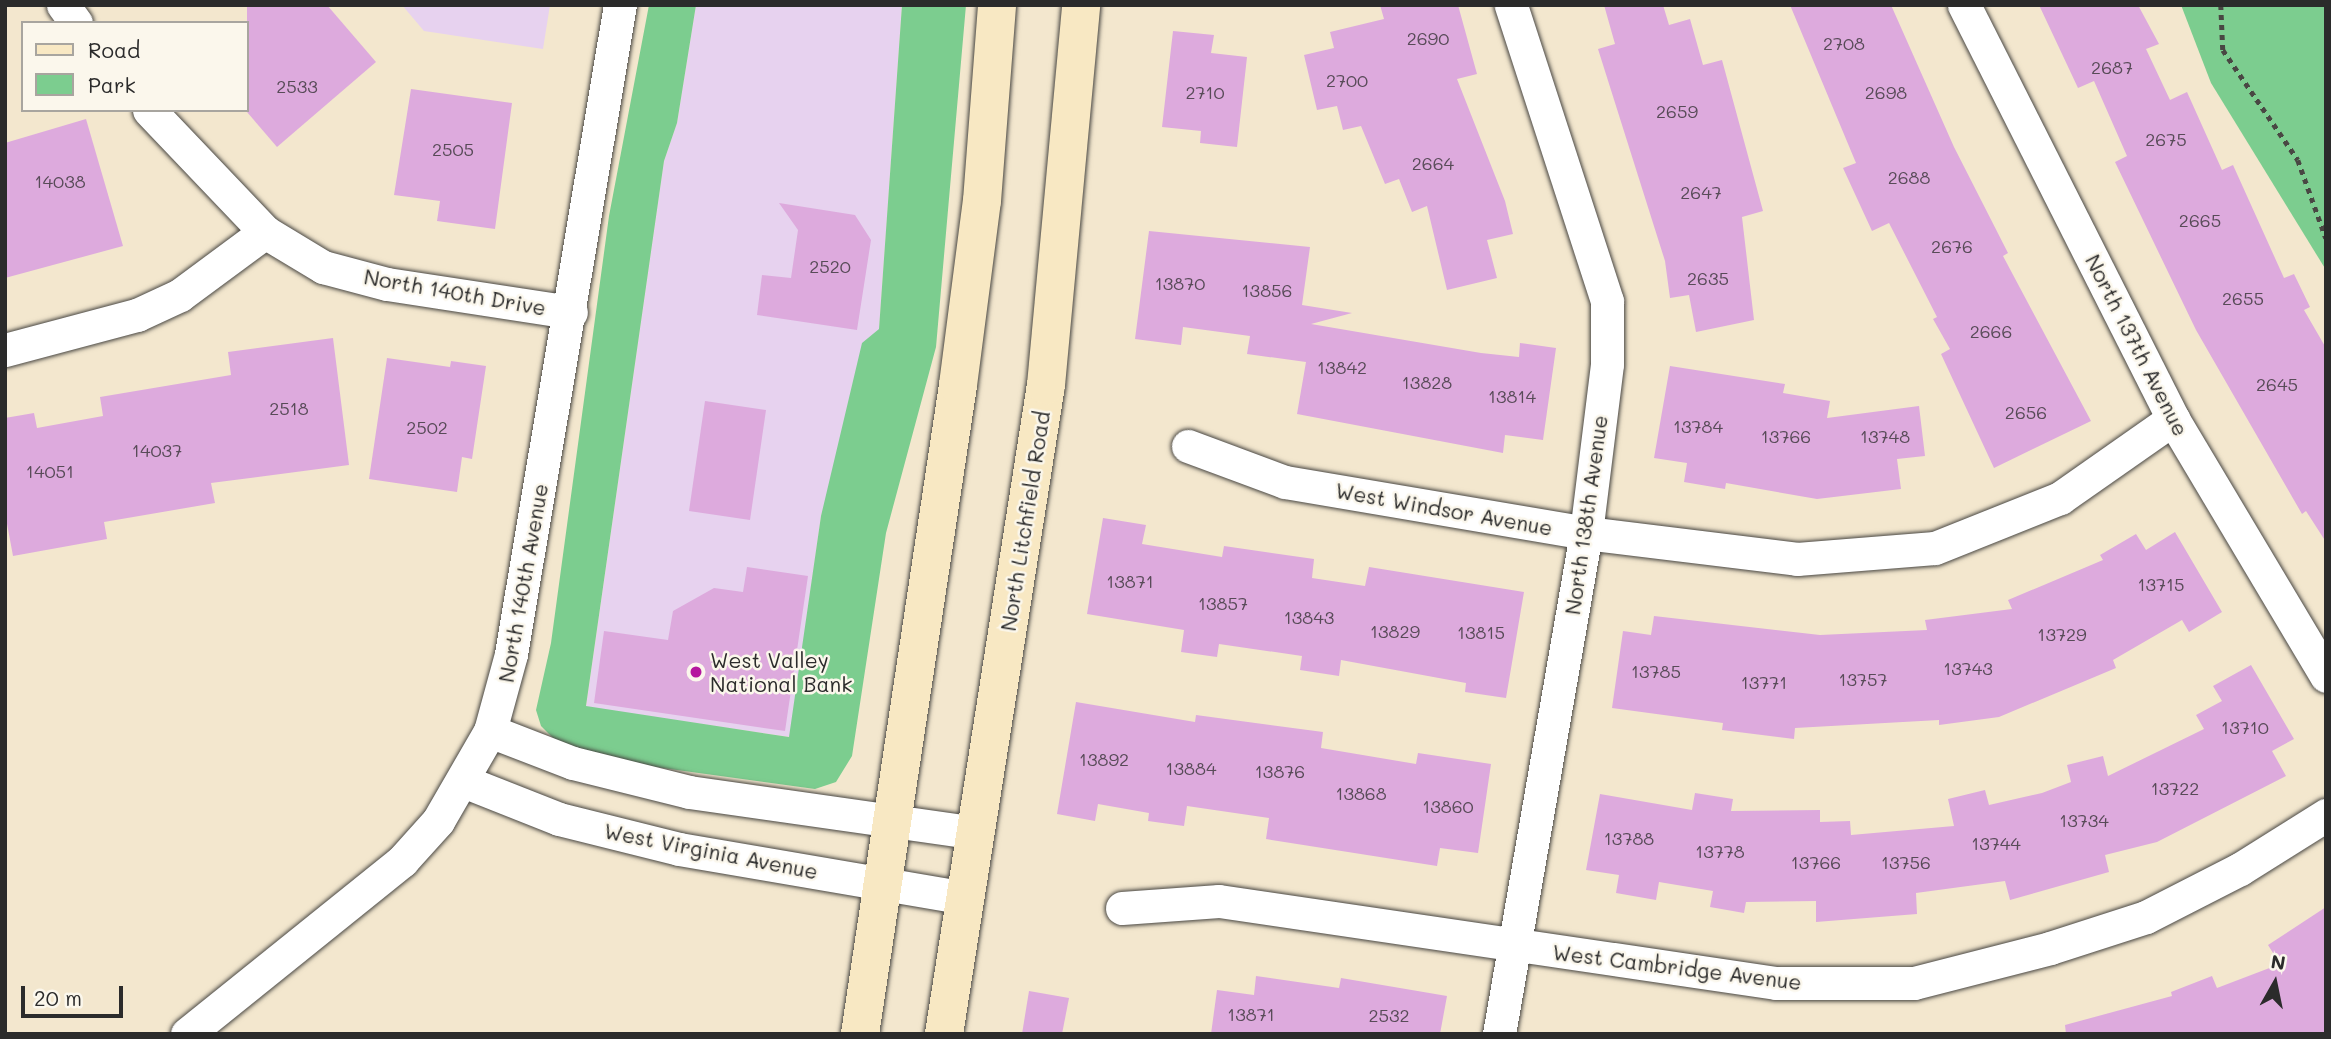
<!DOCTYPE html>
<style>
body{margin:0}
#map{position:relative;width:2331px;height:1039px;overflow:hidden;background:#f3e7ce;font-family:Mali,sans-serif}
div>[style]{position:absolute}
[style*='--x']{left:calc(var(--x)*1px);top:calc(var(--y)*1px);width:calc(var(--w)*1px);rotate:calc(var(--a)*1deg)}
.built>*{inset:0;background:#e7d2ef}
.green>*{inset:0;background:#7ccd8f}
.building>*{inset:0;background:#dad}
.path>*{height:4.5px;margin-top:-2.25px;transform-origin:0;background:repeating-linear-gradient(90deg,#494743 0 5px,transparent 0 10px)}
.roads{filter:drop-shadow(0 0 2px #494743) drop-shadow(0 0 2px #494743)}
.minor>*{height:33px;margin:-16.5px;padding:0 16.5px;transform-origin:16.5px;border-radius:16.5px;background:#fff}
.secondary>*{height:38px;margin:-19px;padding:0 19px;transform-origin:19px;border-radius:19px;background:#f8e8c3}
.dots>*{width:19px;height:19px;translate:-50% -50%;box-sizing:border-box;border:4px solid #fbf7ec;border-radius:50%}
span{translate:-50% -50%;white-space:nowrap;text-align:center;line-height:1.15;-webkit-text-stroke:5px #fbf7ec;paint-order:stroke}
.number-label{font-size:18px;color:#584b58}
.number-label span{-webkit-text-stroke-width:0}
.street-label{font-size:21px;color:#2b2b2b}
.poi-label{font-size:21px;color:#2b2b2b}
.left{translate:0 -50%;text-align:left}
.frame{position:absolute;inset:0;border:7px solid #2b2b2b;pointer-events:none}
.legend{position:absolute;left:21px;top:21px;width:228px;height:91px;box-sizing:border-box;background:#fbf7ec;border:2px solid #a8a59f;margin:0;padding:9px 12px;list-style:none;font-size:21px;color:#2b2b2b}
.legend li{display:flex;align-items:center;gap:14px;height:35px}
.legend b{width:35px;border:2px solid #a8a59f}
.north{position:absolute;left:2240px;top:948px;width:70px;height:70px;-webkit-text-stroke:5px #fbf7ec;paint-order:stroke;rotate:9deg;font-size:19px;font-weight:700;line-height:28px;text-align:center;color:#2b2b2b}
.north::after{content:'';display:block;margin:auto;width:24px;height:32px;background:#2b2b2b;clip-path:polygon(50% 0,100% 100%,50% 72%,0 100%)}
.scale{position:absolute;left:21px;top:986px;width:102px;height:32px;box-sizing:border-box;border:4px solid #2b2b2b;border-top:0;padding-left:9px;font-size:21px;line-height:24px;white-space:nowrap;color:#2b2b2b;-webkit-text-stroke:5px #fbf7ec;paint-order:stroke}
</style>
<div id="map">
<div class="built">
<i style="clip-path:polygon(402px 5px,550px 5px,543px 49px,424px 31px)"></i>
<i style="clip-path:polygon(696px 5px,902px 5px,879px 330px,821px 516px,790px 737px,586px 707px,664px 161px,677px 123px)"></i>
</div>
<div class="green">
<i style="clip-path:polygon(649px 5px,696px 5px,677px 123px,664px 161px,586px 706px,789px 737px,821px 516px,862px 343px,879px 329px,902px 5px,966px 5px,936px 347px,886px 533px,852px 756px,836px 782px,815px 789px,648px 766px,559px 744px,541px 726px,536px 710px,551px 643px,609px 216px)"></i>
<i style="clip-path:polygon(2181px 5px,2326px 5px,2326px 270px,2211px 83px)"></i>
</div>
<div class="building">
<i style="clip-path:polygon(247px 5px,327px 5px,376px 62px,277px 147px,247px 112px)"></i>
<i style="clip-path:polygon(1380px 5px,1458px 5px,1477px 74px,1457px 79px,1505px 201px,1513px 234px,1487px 240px,1497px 278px,1447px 290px,1427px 206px,1412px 212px,1399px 179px,1385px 184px,1361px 126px,1343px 130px,1337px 106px,1317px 110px,1304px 55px,1334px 48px,1330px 32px,1384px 19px)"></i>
<i style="clip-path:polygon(1604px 5px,1663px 5px,1669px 25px,1690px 19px,1703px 65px,1722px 60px,1763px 211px,1742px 217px,1754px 320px,1696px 332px,1689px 295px,1670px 298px,1665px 261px,1598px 49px,1615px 44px)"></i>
<i style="clip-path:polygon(1790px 5px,1891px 5px,1954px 147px,2008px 253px,2003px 256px,2091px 421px,1994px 468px,1941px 354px,1950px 349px,1933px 319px,1937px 317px,1889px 223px,1872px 231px,1843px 168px,1856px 163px)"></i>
<i style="clip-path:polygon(2039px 5px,2138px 5px,2159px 44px,2146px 49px,2170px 100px,2187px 92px,2222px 170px,2233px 165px,2284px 278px,2294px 274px,2310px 307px,2304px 310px,2326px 348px,2326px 542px,2306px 511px,2302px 514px,2196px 330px,2115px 162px,2127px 156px,2094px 81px,2078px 88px)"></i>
<i style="clip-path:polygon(1173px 31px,1214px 35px,1211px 53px,1247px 57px,1237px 147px,1200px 143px,1201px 131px,1162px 127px)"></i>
<i style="clip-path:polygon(411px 89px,512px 103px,495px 229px,437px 221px,440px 201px,394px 195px)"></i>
<i style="clip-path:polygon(86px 119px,123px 246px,5px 278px,5px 143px)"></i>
<i style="clip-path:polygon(779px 203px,855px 215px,871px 240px,857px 330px,757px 315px,762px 275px,791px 278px,798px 230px)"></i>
<i style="clip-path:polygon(1149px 231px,1310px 247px,1302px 305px,1352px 313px,1311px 324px,1481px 353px,1519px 357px,1520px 343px,1556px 348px,1543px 440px,1505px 435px,1503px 453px,1297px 414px,1306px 362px,1247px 354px,1250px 336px,1183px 327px,1181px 345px,1135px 339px)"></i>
<i style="clip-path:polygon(333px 338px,349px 465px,211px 483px,215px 503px,104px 522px,107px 539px,13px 556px,5px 513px,5px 418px,34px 413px,37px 428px,103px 416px,100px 397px,231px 375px,228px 352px)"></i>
<i style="clip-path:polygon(387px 358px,450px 367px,451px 361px,486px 366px,472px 459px,462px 457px,457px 492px,369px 479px)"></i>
<i style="clip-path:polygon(1670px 366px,1785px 384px,1783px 393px,1830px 401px,1827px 418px,1919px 406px,1925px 456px,1897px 459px,1901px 489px,1817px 499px,1726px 483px,1725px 489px,1684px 482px,1687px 463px,1654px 458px)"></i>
<i style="clip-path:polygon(705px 401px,766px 410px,750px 520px,689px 511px)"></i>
<i style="clip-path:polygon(1103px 518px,1146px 525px,1142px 544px,1222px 557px,1224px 546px,1314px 559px,1312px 578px,1365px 586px,1369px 567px,1524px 592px,1506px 698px,1465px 692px,1466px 683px,1341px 660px,1339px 676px,1300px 670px,1302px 656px,1219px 644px,1217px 657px,1181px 652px,1184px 630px,1087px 614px)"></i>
<i style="clip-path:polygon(2175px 532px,2222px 612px,2189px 632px,2182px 620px,2113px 660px,2116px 668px,1999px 717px,1939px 725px,1939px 720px,1795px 728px,1794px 739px,1722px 730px,1723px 723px,1612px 708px,1623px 631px,1651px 635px,1654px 616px,1820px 635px,1927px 630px,1925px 620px,2012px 609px,2008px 600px,2103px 560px,2100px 555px,2136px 534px,2146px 550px)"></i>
<i style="clip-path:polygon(747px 567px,808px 576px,785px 731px,594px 703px,604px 631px,668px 640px,673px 611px,714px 588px,743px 592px)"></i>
<i style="clip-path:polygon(2251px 665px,2294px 739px,2272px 751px,2286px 776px,2157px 842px,2105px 855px,2109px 872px,2010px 900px,2005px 881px,1916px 893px,1917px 914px,1816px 922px,1816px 901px,1746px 902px,1744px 913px,1710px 907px,1713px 891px,1659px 882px,1656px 900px,1616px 893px,1619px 875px,1586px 870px,1600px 794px,1692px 810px,1695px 793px,1733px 799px,1731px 811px,1820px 810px,1820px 822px,1850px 821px,1851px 835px,1954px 826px,1948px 799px,1985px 790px,1989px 805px,2042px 793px,2071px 782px,2067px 765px,2103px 756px,2108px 776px,2204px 729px,2196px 715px,2222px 701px,2213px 686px)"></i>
<i style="clip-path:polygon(1076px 702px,1195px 722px,1196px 715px,1323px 732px,1321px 748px,1416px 764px,1418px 753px,1491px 764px,1478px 853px,1440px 848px,1437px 866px,1266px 839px,1269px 818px,1187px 806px,1184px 826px,1148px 821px,1149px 813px,1098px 804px,1095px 821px,1057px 814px)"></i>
<i style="clip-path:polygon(2326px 907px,2326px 1034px,2066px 1034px,2065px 1025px,2172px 996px,2171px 992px,2212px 976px,2217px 988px,2280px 964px,2268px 945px)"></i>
<i style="clip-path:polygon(1256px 976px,1339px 988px,1341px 978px,1447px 996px,1440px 1034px,1211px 1034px,1217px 990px,1254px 995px)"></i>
<i style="clip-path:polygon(1029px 991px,1069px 998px,1062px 1034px,1022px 1034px)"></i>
</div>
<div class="path">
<i style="--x:2221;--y:5;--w:45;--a:87.5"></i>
<i style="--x:2223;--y:50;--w:133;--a:55.7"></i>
<i style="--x:2298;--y:160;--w:83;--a:70.3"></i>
</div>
<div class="roads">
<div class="minor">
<i style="--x:63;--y:5;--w:22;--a:54"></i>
<i style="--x:1964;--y:5;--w:464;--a:63.2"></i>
<i style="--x:2173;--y:419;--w:299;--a:59.2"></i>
<i style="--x:149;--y:110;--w:168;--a:46.4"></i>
<i style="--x:265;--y:232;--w:68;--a:31.1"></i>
<i style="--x:323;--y:267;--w:66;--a:14.9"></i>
<i style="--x:387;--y:284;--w:186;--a:8.7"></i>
<i style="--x:5;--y:350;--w:137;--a:-14.9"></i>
<i style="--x:137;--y:315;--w:47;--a:-24.9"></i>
<i style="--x:180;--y:295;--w:106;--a:-36.5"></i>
<i style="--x:1188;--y:446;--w:103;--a:20.4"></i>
<i style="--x:1285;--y:482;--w:305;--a:9.6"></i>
<i style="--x:1586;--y:533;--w:213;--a:7"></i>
<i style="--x:1797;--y:559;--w:138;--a:-4.6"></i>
<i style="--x:1935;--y:548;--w:135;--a:-21.8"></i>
<i style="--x:2060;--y:498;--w:138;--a:-35"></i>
<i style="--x:490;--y:731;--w:89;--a:21.1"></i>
<i style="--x:573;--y:763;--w:120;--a:14"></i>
<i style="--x:689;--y:792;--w:291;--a:8.1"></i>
<i style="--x:463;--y:781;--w:103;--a:21.6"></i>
<i style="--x:559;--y:819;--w:124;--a:14"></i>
<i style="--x:679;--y:849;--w:291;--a:9.7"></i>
<i style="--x:1122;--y:908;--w:97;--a:-4.1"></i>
<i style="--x:1219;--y:901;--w:563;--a:8.37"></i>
<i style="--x:1776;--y:983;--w:138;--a:0"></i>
<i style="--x:1914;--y:983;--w:140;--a:-14.4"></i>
<i style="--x:2050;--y:948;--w:101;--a:-17.9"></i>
<i style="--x:2146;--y:917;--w:106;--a:-27.1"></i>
<i style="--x:2240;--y:869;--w:102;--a:-32.1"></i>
<i style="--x:187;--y:1034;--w:276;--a:-38.8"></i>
<i style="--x:402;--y:861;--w:54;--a:-48"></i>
<i style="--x:438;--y:821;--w:104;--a:-60"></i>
<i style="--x:490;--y:731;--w:80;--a:-74.7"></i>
<i style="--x:511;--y:654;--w:658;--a:-80.47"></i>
<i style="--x:1499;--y:1034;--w:508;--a:-80.15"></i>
<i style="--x:1586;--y:533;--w:170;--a:-82.9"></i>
<i style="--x:1607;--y:364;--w:63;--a:-90"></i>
<i style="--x:1607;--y:301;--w:311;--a:-108"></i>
</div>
<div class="secondary">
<i style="--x:860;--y:1034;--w:656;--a:-81.41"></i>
<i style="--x:958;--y:385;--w:186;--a:-82.6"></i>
<i style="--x:982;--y:201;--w:197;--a:-85.6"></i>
<i style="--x:944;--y:1034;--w:657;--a:-81.07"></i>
<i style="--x:1046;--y:385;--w:382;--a:-84.7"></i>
</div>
</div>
<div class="dots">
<i style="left:696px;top:672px;background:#b5179e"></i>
</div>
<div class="number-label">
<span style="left:1428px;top:38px">2690</span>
<span style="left:1844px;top:43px">2708</span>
<span style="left:2112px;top:67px">2687</span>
<span style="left:1347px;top:80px">2700</span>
<span style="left:297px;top:86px">2533</span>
<span style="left:1205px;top:92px">2710</span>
<span style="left:1886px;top:92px">2698</span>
<span style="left:1677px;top:111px">2659</span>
<span style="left:2166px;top:139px">2675</span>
<span style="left:453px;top:149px">2505</span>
<span style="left:1433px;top:163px">2664</span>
<span style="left:1909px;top:177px">2688</span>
<span style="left:60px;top:181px">14038</span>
<span style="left:1701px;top:192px">2647</span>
<span style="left:2200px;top:220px">2665</span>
<span style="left:1952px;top:246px">2676</span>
<span style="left:830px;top:266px">2520</span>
<span style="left:1708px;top:278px">2635</span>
<span style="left:1180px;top:283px">13870</span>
<span style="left:1267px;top:290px">13856</span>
<span style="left:2243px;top:298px">2655</span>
<span style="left:1991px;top:331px">2666</span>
<span style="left:1342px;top:367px">13842</span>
<span style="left:1427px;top:382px">13828</span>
<span style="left:2277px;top:384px">2645</span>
<span style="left:1512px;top:396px">13814</span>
<span style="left:289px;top:408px">2518</span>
<span style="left:2026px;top:412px">2656</span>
<span style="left:1698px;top:426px">13784</span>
<span style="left:427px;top:427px">2502</span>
<span style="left:1786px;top:436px">13766</span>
<span style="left:1885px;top:436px">13748</span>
<span style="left:157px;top:450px">14037</span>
<span style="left:50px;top:471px">14051</span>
<span style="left:1130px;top:581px">13871</span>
<span style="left:2161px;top:584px">13715</span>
<span style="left:1223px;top:603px">13857</span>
<span style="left:1309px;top:617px">13843</span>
<span style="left:1395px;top:631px">13829</span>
<span style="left:1481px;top:632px">13815</span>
<span style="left:2062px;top:634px">13729</span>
<span style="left:1968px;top:668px">13743</span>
<span style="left:1656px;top:671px">13785</span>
<span style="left:1863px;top:679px">13757</span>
<span style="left:1764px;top:682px">13771</span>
<span style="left:2245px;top:727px">13710</span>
<span style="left:1104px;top:759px">13892</span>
<span style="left:1191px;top:768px">13884</span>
<span style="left:1280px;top:771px">13876</span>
<span style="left:2175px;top:788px">13722</span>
<span style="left:1361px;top:793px">13868</span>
<span style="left:1448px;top:806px">13860</span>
<span style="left:2084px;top:820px">13734</span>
<span style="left:1629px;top:838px">13788</span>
<span style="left:1996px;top:843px">13744</span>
<span style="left:1720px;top:851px">13778</span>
<span style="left:1816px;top:862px">13766</span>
<span style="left:1906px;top:862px">13756</span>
<span style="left:1251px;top:1014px">13871</span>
<span style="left:1389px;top:1015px">2532</span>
</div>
<div class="street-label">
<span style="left:455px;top:292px;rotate:10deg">North 140th Drive</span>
<span style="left:2137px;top:345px;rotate:63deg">North 137th Avenue</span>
<span style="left:1444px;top:509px;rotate:10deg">West Windsor Avenue</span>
<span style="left:1586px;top:515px;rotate:-82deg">North 138th Avenue</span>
<span style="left:1025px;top:521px;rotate:-81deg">North Litchfield Road</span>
<span style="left:523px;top:583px;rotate:-80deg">North 140th Avenue</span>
<span style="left:711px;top:851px;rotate:11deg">West Virginia Avenue</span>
<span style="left:1677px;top:967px;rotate:7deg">West Cambridge Avenue</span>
</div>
<div class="poi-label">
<span class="left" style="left:710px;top:672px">West Valley<br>National Bank</span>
</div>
<div class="frame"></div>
<ul class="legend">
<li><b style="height:9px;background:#f8e8c3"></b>Road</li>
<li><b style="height:19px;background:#7ccd8f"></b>Park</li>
</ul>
<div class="north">N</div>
<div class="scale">20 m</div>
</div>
